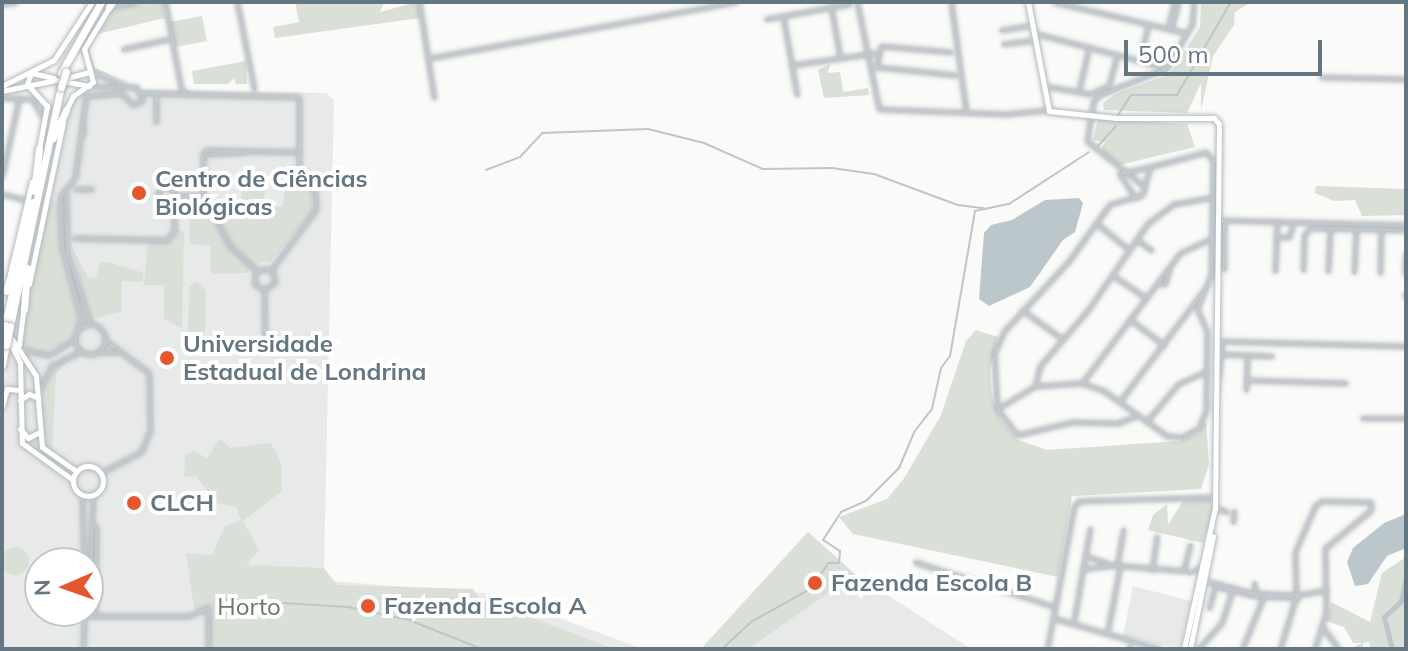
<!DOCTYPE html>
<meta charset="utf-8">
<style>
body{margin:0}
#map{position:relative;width:1408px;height:651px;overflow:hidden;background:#fafaf8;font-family:Mulish,sans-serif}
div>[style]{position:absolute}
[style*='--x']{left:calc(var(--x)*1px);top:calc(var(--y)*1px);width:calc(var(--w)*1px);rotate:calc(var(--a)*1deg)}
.built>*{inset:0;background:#e8e9e9}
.green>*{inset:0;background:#dadfd7}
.round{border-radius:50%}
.water>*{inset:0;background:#bbc7cb}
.stream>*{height:2px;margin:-1px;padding:0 1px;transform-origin:1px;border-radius:1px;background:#bbc7cb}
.river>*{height:5px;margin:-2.5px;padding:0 2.5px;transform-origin:2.5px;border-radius:2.5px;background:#bbc7cb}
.street-tunnel>*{height:3px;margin-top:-1.5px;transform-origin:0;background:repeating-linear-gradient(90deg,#d5d9db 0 3px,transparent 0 4.5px)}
.roads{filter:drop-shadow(0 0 2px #b3babf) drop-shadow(0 0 2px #b3babf)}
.street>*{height:3px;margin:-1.5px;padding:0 1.5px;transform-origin:1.5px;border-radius:1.5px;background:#c3c8cc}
.street>.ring{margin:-1.5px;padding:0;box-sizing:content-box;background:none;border:3px solid #c3c8cc;border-radius:50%}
.secondary>*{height:5px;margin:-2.5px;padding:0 2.5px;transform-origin:2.5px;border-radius:2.5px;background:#fff}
.secondary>.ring{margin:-2.5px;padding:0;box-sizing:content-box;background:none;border:5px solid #fff;border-radius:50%}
.highway>*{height:7px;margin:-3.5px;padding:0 3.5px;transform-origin:3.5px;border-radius:3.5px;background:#fff}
.bridges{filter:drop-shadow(0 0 2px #b4b9bd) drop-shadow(0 0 2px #b4b9bd)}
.highway-bridge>*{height:7px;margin:-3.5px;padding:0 3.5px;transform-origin:3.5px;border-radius:3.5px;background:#fff}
.dots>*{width:22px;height:22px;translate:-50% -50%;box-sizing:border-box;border:4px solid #fff;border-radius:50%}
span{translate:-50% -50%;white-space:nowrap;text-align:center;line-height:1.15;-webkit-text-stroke:8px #fff;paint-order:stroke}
.poi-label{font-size:24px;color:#657683;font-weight:700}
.left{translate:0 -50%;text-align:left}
.park-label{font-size:24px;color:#687a64}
.frame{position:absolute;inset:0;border:4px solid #657683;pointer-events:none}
.north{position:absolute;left:24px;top:547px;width:80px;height:80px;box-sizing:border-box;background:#fff;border:2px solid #c1c8cd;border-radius:50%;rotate:268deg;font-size:22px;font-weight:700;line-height:32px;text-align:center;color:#657683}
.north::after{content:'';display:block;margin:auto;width:28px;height:36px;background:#e4572e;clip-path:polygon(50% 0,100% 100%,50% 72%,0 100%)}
.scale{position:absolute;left:1124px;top:40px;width:198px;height:36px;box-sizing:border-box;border:4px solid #657683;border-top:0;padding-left:10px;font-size:24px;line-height:28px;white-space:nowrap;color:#657683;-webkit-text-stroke:6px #fff;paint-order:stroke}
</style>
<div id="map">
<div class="built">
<i style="clip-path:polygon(evenodd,94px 88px,326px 93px,334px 100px,324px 568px,331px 581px,494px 594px,643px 649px,2px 649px,2px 371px,38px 211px,65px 119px,74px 98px,94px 88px,40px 563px,88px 563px,88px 611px,40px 611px,40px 563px)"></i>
<i style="clip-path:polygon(808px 532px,855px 574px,971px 649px,701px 649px)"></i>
<i style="clip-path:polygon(1133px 586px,1191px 601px,1180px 649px,1123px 636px)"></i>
</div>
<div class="green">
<i style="clip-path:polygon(141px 2px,163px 2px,165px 18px,97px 34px,89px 49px,95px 68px,129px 83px,96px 72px,85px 55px,87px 47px,110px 7px)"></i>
<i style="clip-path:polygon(295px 2px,384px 2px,380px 12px,417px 2px,420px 18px,275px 38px,273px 27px,299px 22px)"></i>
<i style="clip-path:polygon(1201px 2px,1251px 2px,1235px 12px,1234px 25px,1213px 56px,1201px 110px,1201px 83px,1187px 113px,1104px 110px,1103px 103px,1115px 94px,1170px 74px,1200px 27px)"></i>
<i style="clip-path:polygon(202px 16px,207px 41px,175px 47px,170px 22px)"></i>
<i style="clip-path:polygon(246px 61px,247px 84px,236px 84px,234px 78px,228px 84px,194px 84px,192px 71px)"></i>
<i style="clip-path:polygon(830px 64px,828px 73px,840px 72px,843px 92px,868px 88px,869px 95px,824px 98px,818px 70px)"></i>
<i style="clip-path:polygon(1098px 119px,1187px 124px,1195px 147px,1119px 165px,1101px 149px,1105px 142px,1093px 140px)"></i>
<i style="clip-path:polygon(292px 166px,300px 187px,312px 194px,312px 212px,271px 261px,260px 262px,247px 273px,211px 274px,210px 246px,190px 244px,188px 198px,202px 204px,216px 199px,225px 214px,238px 211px,243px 189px,261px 191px,266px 180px,263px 205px,283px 207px,286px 171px)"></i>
<i style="clip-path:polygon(1316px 186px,1406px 189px,1406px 215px,1362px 216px,1355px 200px,1334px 201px,1315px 193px)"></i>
<i style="clip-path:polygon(48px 196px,60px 205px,61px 251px,79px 321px,71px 340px,39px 355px,20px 345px)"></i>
<i style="clip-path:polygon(175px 228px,184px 232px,182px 329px,164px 318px,164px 285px,144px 285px,148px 243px,172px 240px)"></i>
<i style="clip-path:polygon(70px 244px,89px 279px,96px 277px,100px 263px,108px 262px,144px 273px,142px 282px,122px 281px,121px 312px,91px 319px)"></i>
<i style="clip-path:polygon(197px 281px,206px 291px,205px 334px,188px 334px,189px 287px)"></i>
<i style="clip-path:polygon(976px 330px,998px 337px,990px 369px,992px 396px,1000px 419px,1018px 440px,1047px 450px,1179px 441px,1198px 433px,1206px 421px,1209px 464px,1201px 489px,1072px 496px,1058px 577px,853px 534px,839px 517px,887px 499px,905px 477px,941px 415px,966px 341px)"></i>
<i style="clip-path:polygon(70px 358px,56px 374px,52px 453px,39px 441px,48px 456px,73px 471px,70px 475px,23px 442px,39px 440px,43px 389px,54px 368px)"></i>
<i style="clip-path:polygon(220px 439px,230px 448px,271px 443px,281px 463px,282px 491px,243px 521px,259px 550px,246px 565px,324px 568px,337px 585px,473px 589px,479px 598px,614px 649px,215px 649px,209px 644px,208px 619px,194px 608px,186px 553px,212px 555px,225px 526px,241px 520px,236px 507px,217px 503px,196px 476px,184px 477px,185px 455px,194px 451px,207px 458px)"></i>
<i style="clip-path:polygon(1202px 496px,1210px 498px,1213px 510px,1203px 543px,1148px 530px,1153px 515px,1167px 504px,1168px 525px,1182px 502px)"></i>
<i style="clip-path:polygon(808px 532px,855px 574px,748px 649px,701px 649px)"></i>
<i class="round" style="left:1px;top:547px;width:28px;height:28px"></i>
<i style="clip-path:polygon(1406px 557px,1406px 649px,1370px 649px,1369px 642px,1363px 643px,1363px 649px,1350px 649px,1362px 643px,1353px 643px,1344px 627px,1326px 621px,1331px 602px,1370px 622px,1382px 573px)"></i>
</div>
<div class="water">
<i style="clip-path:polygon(1079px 198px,1083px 203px,1075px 232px,1063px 240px,1030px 287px,989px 306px,979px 299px,984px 233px,991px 225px,1012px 220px,1045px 200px)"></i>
<i style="clip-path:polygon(1406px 514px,1406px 548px,1387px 556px,1368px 584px,1355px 586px,1347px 562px,1353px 548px,1384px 523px)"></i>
</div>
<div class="stream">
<i style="--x:1118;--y:115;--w:24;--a:-57"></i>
<i style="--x:1131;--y:95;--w:46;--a:0"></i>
<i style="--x:1177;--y:95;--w:108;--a:-59.9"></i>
<i style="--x:1098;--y:146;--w:27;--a:-48"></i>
<i style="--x:486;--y:170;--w:36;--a:-21"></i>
<i style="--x:520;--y:157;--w:33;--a:-47"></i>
<i style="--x:542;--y:133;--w:106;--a:-2.2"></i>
<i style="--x:648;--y:129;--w:58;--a:14"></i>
<i style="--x:704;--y:143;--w:64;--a:23.8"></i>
<i style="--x:763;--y:169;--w:69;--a:-0.8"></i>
<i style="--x:832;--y:168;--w:42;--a:8.1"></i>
<i style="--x:874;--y:174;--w:90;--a:20.3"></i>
<i style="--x:958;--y:205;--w:26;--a:7"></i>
<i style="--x:216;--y:599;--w:132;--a:3.5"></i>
<i style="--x:348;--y:607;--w:62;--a:12"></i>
<i style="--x:409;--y:620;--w:79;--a:21.7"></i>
<i style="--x:722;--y:649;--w:40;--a:-43"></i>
<i style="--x:751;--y:622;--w:70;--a:-29.1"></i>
<i style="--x:812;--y:588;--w:30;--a:-57"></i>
<i style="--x:828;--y:563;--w:11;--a:0"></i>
<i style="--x:839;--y:563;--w:12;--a:-85"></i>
<i style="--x:840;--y:551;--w:20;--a:-147"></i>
<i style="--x:823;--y:540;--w:33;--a:-57"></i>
<i style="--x:841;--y:512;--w:27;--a:-24"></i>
<i style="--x:866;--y:501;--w:47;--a:-45"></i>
<i style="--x:899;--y:468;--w:39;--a:-67"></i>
<i style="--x:914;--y:432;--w:29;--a:-52"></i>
<i style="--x:932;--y:409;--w:42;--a:-77.6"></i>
<i style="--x:941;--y:368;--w:15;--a:-53"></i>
<i style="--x:950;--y:356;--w:147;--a:-80.2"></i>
<i style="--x:975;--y:211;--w:35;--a:-12"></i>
<i style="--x:1009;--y:204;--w:95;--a:-33"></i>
</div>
<div class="river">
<i style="--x:1392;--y:649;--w:33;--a:-104"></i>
<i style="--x:1384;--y:617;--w:23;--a:-43"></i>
<i style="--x:1401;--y:601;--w:24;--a:-78"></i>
</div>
<div class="street-tunnel">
<i style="--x:1188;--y:573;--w:4;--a:14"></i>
</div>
<div class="roads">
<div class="street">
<i style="--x:165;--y:2;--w:87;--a:79.5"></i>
<i style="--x:181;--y:88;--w:8;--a:50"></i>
<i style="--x:237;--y:2;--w:89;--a:78.9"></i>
<i style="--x:419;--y:2;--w:97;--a:81.1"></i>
<i style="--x:857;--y:2;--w:109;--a:78.4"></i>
<i style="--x:879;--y:109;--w:127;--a:2.3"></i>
<i style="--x:1006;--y:114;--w:41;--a:-5.6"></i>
<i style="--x:951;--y:2;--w:110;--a:82.2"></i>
<i style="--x:1054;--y:2;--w:136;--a:13.2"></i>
<i style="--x:2;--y:4;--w:14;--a:-8"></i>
<i style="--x:112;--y:6;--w:24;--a:-9"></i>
<i style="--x:831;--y:7;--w:51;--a:79.8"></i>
<i style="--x:783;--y:16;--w:80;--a:80"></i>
<i style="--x:766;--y:19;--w:85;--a:-10.1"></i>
<i style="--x:1168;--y:29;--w:28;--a:-77"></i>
<i style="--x:1001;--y:30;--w:31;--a:-9"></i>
<i style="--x:1171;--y:30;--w:29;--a:-76"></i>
<i style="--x:1034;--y:33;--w:138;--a:14.7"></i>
<i style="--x:1003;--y:44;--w:32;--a:-7"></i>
<i style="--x:123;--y:49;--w:47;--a:-12.3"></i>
<i style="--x:1142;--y:51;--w:28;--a:-77"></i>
<i style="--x:951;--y:52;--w:70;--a:-175.1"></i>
<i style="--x:881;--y:46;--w:22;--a:103"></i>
<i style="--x:876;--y:67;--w:80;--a:5.7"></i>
<i style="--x:430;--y:58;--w:311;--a:-10.4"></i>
<i style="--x:792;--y:65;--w:84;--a:-8.2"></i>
<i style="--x:90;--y:72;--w:40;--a:21"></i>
<i style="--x:1321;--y:77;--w:85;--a:1.3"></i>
<i style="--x:1045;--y:86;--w:46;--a:10.1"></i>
<i style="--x:1090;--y:94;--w:21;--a:-25"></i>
<i style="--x:1109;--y:85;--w:27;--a:-75"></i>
<i style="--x:1079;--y:90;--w:40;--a:-77"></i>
<i style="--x:142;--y:93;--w:157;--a:1.5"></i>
<i style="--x:299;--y:97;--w:78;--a:90"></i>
<i style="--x:299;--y:175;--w:23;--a:47"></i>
<i style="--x:315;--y:192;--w:17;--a:87"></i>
<i style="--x:316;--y:209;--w:74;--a:126.3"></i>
<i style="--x:156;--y:93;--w:29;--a:90"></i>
<i style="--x:2;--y:98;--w:30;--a:2"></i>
<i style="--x:32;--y:99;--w:22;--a:60"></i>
<i style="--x:83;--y:134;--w:10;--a:-90"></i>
<i style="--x:203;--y:154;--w:42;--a:90"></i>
<i style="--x:203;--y:196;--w:57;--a:61.6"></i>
<i style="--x:230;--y:246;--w:35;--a:43"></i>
<i style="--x:203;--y:154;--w:5;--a:-53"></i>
<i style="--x:206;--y:150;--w:94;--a:1.2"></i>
<i style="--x:203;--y:154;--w:43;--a:-2.7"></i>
<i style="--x:1119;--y:173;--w:30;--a:57"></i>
<i style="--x:1123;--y:173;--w:28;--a:-13"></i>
<i style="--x:2;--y:176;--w:80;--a:-77.7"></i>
<i class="ring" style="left:158px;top:187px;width:13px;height:13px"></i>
<i style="--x:1145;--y:187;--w:74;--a:-141.6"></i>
<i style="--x:1087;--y:141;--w:39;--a:-81"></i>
<i style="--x:1093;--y:102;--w:9;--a:-49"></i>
<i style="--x:1099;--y:95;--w:73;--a:-21.7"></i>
<i style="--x:1167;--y:68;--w:51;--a:-60.4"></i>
<i style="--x:1192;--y:24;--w:22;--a:-85"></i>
<i style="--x:75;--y:189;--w:17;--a:0"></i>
<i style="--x:66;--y:193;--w:59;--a:89"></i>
<i style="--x:67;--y:252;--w:75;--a:72.1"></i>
<i style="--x:2;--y:194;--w:25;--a:14"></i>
<i style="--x:174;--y:195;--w:28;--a:2"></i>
<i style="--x:60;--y:196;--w:23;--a:-50"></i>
<i style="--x:75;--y:178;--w:83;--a:-82.4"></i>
<i style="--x:86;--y:96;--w:35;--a:-5"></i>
<i style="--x:121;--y:93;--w:17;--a:45"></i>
<i style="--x:133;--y:105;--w:11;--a:-27"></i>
<i style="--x:143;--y:100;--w:15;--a:-118"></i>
<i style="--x:136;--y:87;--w:47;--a:-178.8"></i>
<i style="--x:60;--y:197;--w:50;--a:87.7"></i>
<i style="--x:62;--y:247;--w:74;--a:75.2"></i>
<i style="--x:81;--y:319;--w:10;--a:107"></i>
<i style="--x:1218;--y:220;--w:188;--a:1.5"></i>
<i style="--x:1096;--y:223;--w:40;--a:39"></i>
<i style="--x:1276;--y:237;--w:13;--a:0"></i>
<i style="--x:1289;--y:237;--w:15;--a:-74"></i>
<i style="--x:74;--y:238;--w:93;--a:1.2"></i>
<i style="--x:167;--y:240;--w:11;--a:-52"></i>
<i style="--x:174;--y:231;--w:33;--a:-90"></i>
<i style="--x:1136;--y:239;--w:19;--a:36"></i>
<i style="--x:1224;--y:269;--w:49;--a:-90"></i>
<i style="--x:256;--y:270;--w:14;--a:98"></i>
<i style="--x:254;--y:284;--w:12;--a:31"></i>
<i style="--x:256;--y:270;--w:15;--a:-4"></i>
<i style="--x:1303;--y:270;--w:35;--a:-88"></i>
<i style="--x:1304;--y:235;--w:9;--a:-49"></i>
<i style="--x:1310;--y:228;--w:96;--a:1.2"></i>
<i style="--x:1275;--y:271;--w:50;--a:-87.7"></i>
<i style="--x:1328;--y:271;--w:43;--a:-87.3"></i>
<i style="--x:1354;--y:272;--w:43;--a:-87.3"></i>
<i style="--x:1380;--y:273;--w:44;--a:-88.7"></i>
<i style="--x:1405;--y:274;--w:20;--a:-87"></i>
<i style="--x:1112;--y:275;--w:40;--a:34"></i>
<i style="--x:1157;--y:283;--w:8;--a:7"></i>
<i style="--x:1165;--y:284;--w:15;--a:-74"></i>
<i style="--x:264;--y:290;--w:50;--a:88.9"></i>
<i style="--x:265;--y:340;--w:54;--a:3.2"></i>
<i style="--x:264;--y:290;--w:14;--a:-36"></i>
<i style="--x:275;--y:282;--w:13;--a:-103"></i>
<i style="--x:1404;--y:295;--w:2;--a:0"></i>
<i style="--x:1022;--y:310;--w:48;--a:35.7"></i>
<i style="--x:1132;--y:321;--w:40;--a:37"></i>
<i class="ring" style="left:75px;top:324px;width:27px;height:27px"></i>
<i style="--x:1218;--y:341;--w:188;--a:1.5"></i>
<i style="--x:23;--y:350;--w:26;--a:11"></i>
<i style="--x:49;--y:355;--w:28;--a:-32"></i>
<i style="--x:100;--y:352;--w:17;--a:0"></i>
<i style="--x:1222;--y:354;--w:50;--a:2.3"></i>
<i style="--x:1246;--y:380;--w:100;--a:1.7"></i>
<i style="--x:1082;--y:383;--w:163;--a:-53"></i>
<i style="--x:1180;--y:253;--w:33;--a:-25"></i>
<i style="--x:1035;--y:386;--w:21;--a:-76"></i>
<i style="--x:1040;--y:366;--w:74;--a:-49.4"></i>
<i style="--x:1088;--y:310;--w:104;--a:-55.5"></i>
<i style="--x:1147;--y:224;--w:34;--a:-37"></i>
<i style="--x:1174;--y:204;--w:39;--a:-10"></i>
<i style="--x:1246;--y:390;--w:33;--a:-88"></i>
<i style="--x:39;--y:391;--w:28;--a:-64"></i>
<i style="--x:51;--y:366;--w:32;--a:-26"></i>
<i style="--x:1217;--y:395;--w:54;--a:-84.7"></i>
<i style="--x:1120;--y:401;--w:144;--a:-52.9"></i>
<i style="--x:997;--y:409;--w:44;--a:-31.2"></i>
<i style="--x:1035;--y:386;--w:47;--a:-3.7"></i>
<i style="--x:1082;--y:383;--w:23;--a:20"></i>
<i style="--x:1104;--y:391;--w:77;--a:35.5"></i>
<i style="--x:1167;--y:436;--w:15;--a:4"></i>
<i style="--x:1182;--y:437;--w:19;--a:-28"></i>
<i style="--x:1199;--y:428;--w:19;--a:-69"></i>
<i style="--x:1206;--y:410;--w:78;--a:-89.3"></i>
<i style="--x:1207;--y:332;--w:25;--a:-113"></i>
<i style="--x:1197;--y:309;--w:37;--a:-68"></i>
<i style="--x:1211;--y:275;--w:114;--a:-89"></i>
<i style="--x:1213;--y:161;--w:11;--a:-128"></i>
<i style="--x:1206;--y:152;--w:58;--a:165"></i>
<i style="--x:1150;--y:167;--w:29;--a:106"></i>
<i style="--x:1142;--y:195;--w:33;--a:164"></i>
<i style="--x:1110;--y:204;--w:72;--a:125.9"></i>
<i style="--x:1068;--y:262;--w:94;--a:132.8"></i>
<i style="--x:1004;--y:331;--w:24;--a:114"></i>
<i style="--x:994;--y:353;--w:56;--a:86.9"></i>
<i style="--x:997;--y:409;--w:33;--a:52"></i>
<i style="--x:1017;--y:435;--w:57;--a:-13.1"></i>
<i style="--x:1073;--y:422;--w:45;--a:1.3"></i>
<i style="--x:1118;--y:423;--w:19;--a:-21"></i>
<i style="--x:1362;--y:418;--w:44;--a:0"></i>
<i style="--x:1147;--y:421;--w:48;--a:-50"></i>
<i style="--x:1178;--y:384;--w:32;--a:-24"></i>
<i style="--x:100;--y:473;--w:46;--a:-27.1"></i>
<i style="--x:141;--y:452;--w:23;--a:-67"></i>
<i style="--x:150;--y:431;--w:58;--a:-91"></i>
<i style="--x:149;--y:373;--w:55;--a:-143.1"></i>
<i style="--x:82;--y:495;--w:68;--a:88.3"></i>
<i style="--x:93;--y:496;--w:88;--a:92.6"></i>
<i style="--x:89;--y:584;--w:16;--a:68"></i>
<i style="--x:1216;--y:508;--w:12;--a:20"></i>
<i style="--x:91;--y:522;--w:8;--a:50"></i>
<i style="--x:96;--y:528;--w:88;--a:90.7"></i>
<i style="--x:1233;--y:522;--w:11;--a:-85"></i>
<i style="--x:1086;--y:556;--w:24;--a:19"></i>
<i style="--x:915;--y:562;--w:147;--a:17.8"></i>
<i style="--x:1117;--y:565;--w:36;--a:-80"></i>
<i style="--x:1082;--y:569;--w:31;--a:-7"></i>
<i style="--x:1113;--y:565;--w:75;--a:4.6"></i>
<i style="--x:1184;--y:569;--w:25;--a:-76"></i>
<i style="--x:1152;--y:570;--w:34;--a:-82"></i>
<i style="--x:1192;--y:572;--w:11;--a:-34"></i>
<i style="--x:1206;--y:581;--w:48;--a:14.6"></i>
<i style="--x:1252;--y:593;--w:40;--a:2.9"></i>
<i style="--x:1254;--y:583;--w:11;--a:80"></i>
<i style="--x:1296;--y:594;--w:42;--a:-91.4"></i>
<i style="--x:1295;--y:552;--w:50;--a:-66.5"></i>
<i style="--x:1315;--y:506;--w:8;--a:-40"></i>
<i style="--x:1321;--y:501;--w:50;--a:1.1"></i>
<i style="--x:1371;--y:502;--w:8;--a:90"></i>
<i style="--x:1371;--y:510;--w:60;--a:140.4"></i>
<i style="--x:1325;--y:548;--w:64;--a:89.1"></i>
<i style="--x:1326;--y:612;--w:39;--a:107"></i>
<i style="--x:1296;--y:594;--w:4;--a:63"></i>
<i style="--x:1298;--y:598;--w:4;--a:153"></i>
<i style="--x:1294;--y:600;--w:5;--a:-112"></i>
<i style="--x:1292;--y:595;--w:4;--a:-14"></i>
<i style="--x:1298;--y:595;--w:29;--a:-10"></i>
<i style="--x:1209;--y:608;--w:23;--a:-75"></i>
<i style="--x:1215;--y:586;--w:42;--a:13.7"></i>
<i style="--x:1256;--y:596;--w:36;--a:2"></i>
<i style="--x:208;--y:610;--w:39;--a:90"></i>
<i style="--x:83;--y:616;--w:106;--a:0"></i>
<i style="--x:189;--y:616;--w:21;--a:-25"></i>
<i style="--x:1074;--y:620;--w:93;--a:-80.1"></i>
<i style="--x:1323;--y:628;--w:26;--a:53"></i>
<i style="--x:1108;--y:629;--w:64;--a:-79.2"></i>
<i style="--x:83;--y:649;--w:38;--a:-88"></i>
<i style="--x:1047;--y:649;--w:32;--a:-79"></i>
<i style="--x:1129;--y:649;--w:3;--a:-72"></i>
<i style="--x:1160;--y:649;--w:111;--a:-163.8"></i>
<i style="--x:1053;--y:618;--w:114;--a:-79.4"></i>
<i style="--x:1074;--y:506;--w:7;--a:-45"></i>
<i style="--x:1079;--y:501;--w:135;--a:-1.7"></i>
<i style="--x:1198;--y:649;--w:36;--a:-48"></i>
<i style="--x:1222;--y:622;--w:32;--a:-72"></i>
<i style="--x:1242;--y:649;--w:55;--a:-67.6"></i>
<i style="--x:1280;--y:649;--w:51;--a:-73"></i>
</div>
<div class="secondary">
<i style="--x:1028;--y:2;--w:111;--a:79.1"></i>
<i style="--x:1049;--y:111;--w:68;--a:5.9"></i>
<i style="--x:1117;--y:118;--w:97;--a:0"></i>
<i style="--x:1214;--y:118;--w:8;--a:50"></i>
<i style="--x:1219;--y:124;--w:384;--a:90.6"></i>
<i style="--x:1215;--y:508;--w:144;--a:102.4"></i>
<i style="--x:31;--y:73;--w:12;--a:110"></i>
<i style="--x:27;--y:84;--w:30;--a:48"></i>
<i style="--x:47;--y:106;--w:44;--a:100.5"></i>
<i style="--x:32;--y:73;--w:22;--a:13"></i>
<i style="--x:67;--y:78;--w:24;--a:-15"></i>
<i style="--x:2;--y:86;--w:58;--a:-26.6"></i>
<i style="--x:54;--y:60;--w:69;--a:-56.8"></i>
<i style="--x:2;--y:91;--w:55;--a:-11.5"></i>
<i style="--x:56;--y:80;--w:34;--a:10"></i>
<i style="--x:65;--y:112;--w:18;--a:-63"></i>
<i style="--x:73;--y:96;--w:24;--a:-35"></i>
<i style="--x:93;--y:82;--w:34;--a:-105"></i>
<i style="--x:84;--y:49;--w:50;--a:-58.8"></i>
<i style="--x:10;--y:274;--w:95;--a:-76.6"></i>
<i style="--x:29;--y:284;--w:166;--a:-78.1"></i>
<i style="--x:8;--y:333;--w:51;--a:56.9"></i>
<i style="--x:36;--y:376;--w:71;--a:85.2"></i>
<i style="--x:42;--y:447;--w:42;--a:35.2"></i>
<i style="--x:8;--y:338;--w:28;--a:64"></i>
<i style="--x:20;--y:363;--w:80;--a:88.6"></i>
<i style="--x:22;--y:443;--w:63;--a:36"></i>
<i style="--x:19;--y:345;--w:39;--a:-83"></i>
<i style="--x:20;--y:400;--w:11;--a:-34"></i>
<i style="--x:29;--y:394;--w:10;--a:24"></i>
<i style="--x:2;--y:406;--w:18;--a:-74"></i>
<i style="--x:7;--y:389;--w:13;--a:4"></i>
<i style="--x:20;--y:429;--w:12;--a:48"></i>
<i style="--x:28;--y:438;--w:11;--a:-27"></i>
<i class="ring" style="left:73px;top:466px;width:25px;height:25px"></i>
<i style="--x:1190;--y:649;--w:115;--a:-78.5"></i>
</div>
<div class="highway">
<i style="--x:109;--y:7;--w:6;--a:-59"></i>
<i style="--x:61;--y:73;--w:81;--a:-60.6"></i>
<i style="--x:53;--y:138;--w:31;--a:-65"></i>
<i style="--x:34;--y:191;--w:42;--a:-83.2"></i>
<i style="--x:6;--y:291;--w:21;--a:-73"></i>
<i style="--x:24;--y:309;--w:41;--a:-85.8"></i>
<i style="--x:5;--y:325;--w:126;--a:-77.6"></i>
<i style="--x:10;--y:326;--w:244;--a:-78"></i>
<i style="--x:2;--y:365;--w:20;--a:-79"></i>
</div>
</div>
<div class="bridges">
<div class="highway-bridge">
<i style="--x:61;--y:87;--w:16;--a:-72"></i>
<i style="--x:2;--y:340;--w:15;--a:-79"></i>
<i style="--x:6;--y:345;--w:19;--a:-78"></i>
</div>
</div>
<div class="dots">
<i style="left:139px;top:193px;background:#e4572e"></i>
<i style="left:167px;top:358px;background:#e4572e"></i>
<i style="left:134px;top:503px;background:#e4572e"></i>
<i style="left:815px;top:583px;background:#e4572e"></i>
<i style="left:368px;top:606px;background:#e4572e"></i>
</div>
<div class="poi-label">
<span class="left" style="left:155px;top:193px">Centro de Ciências<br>Biológicas</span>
<span class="left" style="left:183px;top:358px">Universidade<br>Estadual de Londrina</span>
<span class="left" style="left:150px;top:503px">CLCH</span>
<span class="left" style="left:831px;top:583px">Fazenda Escola B</span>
<span class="left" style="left:384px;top:606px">Fazenda Escola A</span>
</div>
<div class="park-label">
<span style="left:249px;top:607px">Horto</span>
</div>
<div class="frame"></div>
<div class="north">N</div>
<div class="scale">500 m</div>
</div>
